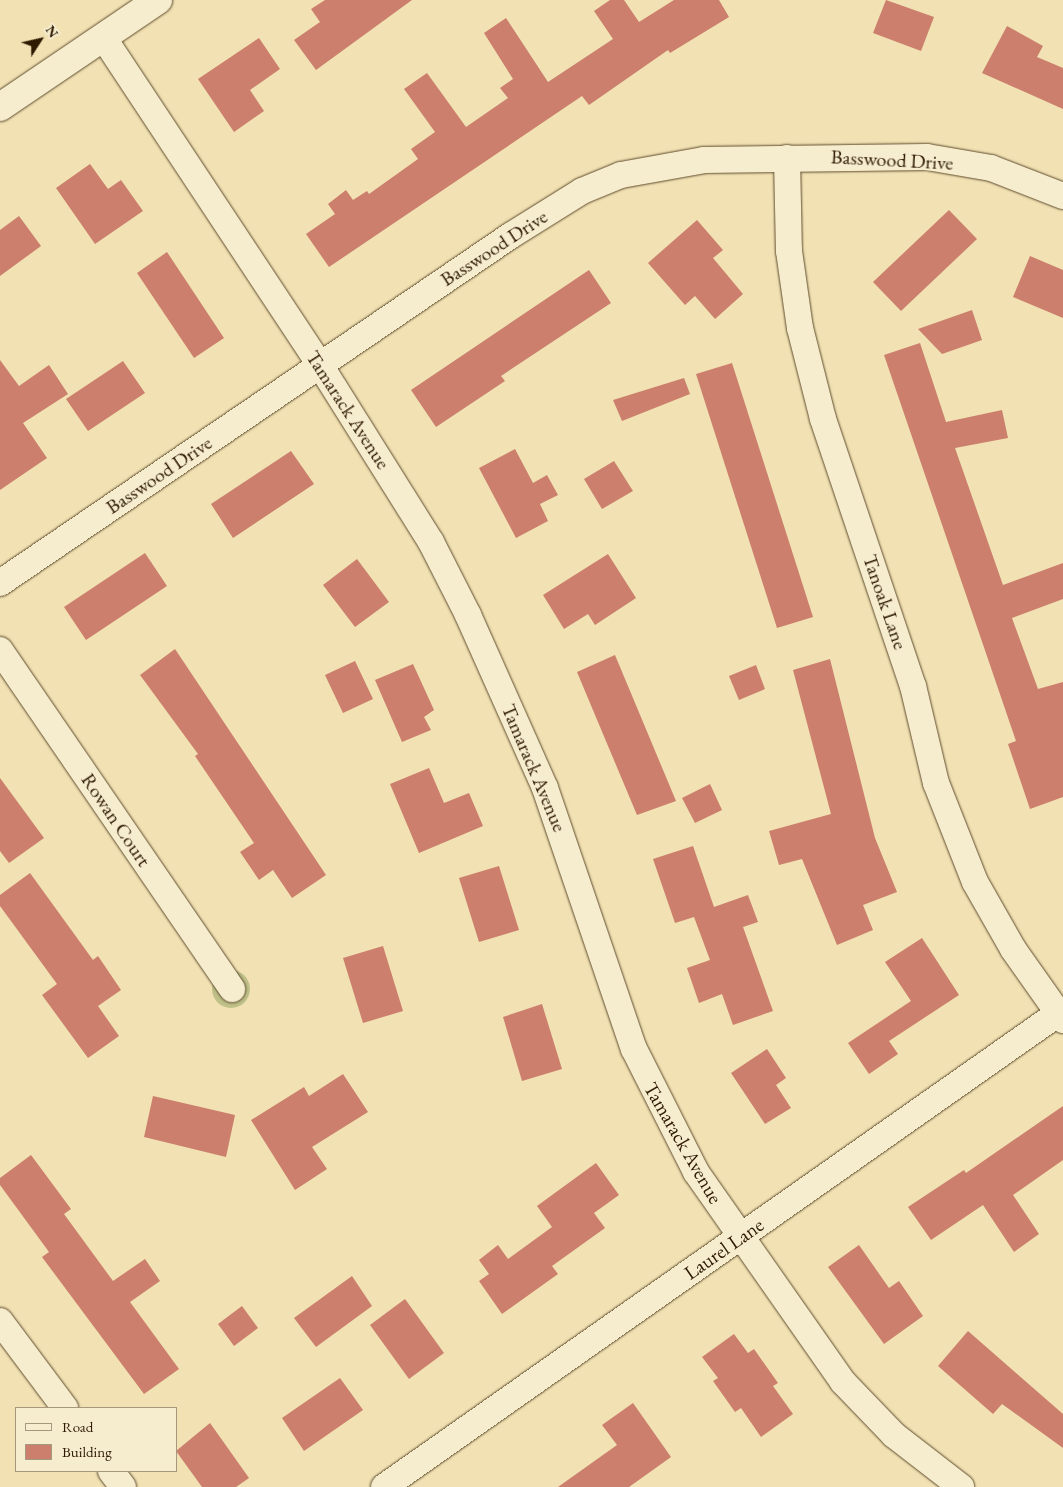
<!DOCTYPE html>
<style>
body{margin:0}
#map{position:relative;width:1063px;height:1487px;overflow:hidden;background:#f1e1b3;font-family:"EB Garamond",serif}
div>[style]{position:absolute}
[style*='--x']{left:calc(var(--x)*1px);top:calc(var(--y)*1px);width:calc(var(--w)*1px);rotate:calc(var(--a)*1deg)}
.green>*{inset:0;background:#bfc189}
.round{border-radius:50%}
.building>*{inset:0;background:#cb7f6c}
.roads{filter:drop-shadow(0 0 1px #5f4c2d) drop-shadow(0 0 1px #5f4c2d)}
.minor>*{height:26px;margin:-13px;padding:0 13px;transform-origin:13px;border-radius:13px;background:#f6ecce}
.tertiary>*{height:28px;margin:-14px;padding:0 14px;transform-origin:14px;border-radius:14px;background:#f6ecce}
span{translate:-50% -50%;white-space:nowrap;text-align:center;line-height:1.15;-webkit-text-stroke:4px #f6ecce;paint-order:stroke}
.street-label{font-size:20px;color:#2e1a00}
.legend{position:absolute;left:15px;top:1407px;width:162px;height:65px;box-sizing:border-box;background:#f6ecce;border:1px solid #a6987c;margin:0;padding:6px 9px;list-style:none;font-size:15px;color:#2e1a00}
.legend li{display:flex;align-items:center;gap:10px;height:25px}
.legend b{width:25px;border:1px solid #a6987c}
.north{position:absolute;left:15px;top:15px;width:50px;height:50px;-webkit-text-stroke:4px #f6ecce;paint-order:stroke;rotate:55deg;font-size:14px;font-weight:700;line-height:20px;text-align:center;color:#2e1a00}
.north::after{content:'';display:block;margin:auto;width:18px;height:22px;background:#2e1a00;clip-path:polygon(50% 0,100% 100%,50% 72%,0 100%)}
</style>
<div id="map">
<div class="green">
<i class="round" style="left:212px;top:970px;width:38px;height:38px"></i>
</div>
<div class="building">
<i style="clip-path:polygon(325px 0,412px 0,316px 70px,294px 40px,320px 22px,311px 9px)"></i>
<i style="clip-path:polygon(610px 0,624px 0,639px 22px,674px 0,719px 0,729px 17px,670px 53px,668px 50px,589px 105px,582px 96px,329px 267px,306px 234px,335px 214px,328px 204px,346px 190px,353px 200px,367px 191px,369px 194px,418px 159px,411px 149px,435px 132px,404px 89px,427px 73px,466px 127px,508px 98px,500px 88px,513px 79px,484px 33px,506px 18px,548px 82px,613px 39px,594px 11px)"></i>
<i style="clip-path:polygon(886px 0,934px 17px,921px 51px,873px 33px)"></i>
<i style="clip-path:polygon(1007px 26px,1043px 46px,1037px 57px,1063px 68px,1063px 109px,982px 73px)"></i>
<i style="clip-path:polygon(259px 38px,280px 69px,250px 90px,264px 111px,234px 132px,198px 79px)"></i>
<i style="clip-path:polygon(90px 164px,108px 189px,121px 180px,143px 211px,95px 244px,56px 188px)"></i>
<i style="clip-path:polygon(949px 210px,977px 239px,901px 311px,873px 282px)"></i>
<i style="clip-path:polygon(19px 216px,41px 246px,0 276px,0 230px)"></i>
<i style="clip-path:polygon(697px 220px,723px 250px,713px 258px,743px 294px,715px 319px,695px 296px,685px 305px,648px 263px)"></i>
<i style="clip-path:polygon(167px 252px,224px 338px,194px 358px,137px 273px)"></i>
<i style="clip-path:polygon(1030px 256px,1063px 270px,1063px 318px,1013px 297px)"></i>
<i style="clip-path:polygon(589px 270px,611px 303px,501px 376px,505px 381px,436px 427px,411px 390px)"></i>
<i style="clip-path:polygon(972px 310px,982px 340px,942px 354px,918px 329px)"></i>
<i style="clip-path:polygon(920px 343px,946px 422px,1002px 410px,1008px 438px,955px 448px,1003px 585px,1063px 563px,1063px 599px,1012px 618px,1038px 689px,1063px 682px,1063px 797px,1030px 809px,1008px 744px,1016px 741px,884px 355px)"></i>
<i style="clip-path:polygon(0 360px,19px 386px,49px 365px,68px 394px,23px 423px,47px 458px,0 490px)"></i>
<i style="clip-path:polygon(123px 361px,145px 393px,88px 431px,66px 399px)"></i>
<i style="clip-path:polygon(732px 363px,813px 617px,777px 628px,696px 374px)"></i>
<i style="clip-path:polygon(684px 378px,690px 394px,622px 421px,613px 400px)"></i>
<i style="clip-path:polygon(515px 449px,533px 483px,547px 475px,558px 495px,540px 504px,548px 521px,516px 538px,479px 468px)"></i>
<i style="clip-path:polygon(291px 451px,314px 484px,233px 538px,211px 504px)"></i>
<i style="clip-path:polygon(614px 461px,633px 491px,602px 509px,584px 479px)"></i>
<i style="clip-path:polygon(145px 553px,167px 586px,86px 640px,64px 607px)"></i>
<i style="clip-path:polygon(608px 554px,636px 598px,595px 625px,588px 614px,564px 629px,543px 595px)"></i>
<i style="clip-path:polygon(357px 559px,389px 602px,355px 627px,323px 585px)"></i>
<i style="clip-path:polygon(175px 649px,326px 875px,292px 898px,273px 870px,259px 880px,240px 852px,254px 843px,195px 756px,198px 754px,140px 675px)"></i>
<i style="clip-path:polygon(615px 655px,676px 801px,637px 815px,577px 672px)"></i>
<i style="clip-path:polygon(830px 659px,875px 838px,897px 892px,863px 905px,873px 930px,837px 945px,802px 859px,779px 865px,769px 831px,831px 814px,793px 670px)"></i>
<i style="clip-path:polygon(355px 661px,373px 699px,343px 713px,325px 675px)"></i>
<i style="clip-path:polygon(413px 664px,434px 710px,424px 717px,431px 730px,402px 742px,375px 680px)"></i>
<i style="clip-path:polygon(756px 665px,765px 689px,739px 700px,729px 676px)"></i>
<i style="clip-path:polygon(429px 768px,444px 803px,469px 793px,483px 826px,419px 853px,390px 784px)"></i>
<i style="clip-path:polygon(0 778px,44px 838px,9px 863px,0 851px)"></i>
<i style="clip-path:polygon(710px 784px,722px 810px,695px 823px,682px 798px)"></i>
<i style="clip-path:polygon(693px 846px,714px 907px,748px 895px,758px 922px,743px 927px,773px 1011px,733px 1025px,722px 994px,699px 1003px,687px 968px,710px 960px,694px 917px,675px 923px,653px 859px)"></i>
<i style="clip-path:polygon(499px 866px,519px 930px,479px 942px,459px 878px)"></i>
<i style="clip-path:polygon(30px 873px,93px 960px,98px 956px,121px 990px,98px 1006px,119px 1036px,88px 1058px,42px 995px,57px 984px,0 906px,0 895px)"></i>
<i style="clip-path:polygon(922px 938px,959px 995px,889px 1041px,898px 1054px,869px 1074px,848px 1043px,911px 1001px,885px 962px)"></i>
<i style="clip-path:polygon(383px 946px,403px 1011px,363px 1023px,343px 958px)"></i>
<i style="clip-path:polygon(542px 1004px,562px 1069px,522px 1081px,503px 1017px)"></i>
<i style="clip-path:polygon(767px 1049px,786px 1078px,776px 1085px,791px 1108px,765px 1124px,731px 1073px)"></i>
<i style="clip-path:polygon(343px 1074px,368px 1112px,312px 1147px,327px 1169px,295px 1190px,251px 1120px,304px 1087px,309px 1096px)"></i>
<i style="clip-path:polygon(153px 1096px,235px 1115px,226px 1157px,144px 1137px)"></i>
<i style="clip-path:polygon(1063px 1106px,1063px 1160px,1013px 1195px,1039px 1234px,1014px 1252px,983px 1205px,931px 1240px,908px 1207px,964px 1170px,966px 1173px)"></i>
<i style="clip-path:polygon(31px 1155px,71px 1209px,64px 1214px,113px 1281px,145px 1259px,160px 1281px,130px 1302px,179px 1369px,144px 1394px,42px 1257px,49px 1252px,0 1185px,0 1178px)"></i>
<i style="clip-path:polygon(596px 1163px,619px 1195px,594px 1213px,605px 1228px,552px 1266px,558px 1274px,502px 1314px,479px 1281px,489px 1274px,479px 1260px,498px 1245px,508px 1259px,552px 1227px,537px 1206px)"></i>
<i style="clip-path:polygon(859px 1245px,889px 1288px,899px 1281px,923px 1316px,884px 1344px,828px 1267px)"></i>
<i style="clip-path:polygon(352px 1276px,372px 1306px,316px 1347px,294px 1318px)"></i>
<i style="clip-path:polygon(405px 1299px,444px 1353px,409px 1379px,370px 1325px)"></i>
<i style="clip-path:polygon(242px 1306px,258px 1328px,234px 1346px,218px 1324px)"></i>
<i style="clip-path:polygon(968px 1331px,1063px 1414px,1063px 1448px,1002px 1404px,993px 1414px,938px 1366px)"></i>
<i style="clip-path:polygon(734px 1334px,748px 1353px,754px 1349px,778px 1383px,773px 1386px,793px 1414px,761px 1437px,741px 1408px,735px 1412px,713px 1381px,718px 1378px,702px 1357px)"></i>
<i style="clip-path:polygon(340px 1378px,363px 1410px,304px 1451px,282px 1418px)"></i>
<i style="clip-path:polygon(633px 1403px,671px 1457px,629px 1487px,558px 1487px,617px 1445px,602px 1425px)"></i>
<i style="clip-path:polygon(210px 1423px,249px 1478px,236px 1487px,202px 1487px,176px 1451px)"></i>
</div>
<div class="roads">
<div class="minor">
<i style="--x:103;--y:37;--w:393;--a:56.5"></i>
<i style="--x:320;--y:365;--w:209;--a:57.9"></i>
<i style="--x:431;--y:542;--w:82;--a:63.1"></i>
<i style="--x:468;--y:615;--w:189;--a:66"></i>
<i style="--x:545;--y:788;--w:276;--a:71.2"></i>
<i style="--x:634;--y:1049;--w:138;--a:63.2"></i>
<i style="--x:696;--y:1172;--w:256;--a:55"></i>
<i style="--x:843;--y:1382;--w:74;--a:46.1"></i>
<i style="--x:894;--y:1435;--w:85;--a:37.8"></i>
<i style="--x:787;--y:158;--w:93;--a:88.8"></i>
<i style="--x:789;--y:251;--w:78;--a:81.9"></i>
<i style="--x:800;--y:328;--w:94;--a:75.8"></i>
<i style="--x:823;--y:419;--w:282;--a:71.4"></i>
<i style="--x:913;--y:686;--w:100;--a:76.7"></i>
<i style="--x:936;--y:783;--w:106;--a:68.5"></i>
<i style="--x:975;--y:882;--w:77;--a:60.4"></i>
<i style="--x:1013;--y:949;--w:87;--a:54.8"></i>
<i style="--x:0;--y:583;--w:617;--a:-34.23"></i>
<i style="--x:510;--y:236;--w:85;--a:-32"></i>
<i style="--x:582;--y:191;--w:42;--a:-22.3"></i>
<i style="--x:621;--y:175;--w:84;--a:-10.2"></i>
<i style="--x:704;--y:160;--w:223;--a:-0.8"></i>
<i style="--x:927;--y:157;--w:65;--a:9.8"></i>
<i style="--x:991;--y:168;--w:77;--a:21.3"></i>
<i style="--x:0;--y:650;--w:411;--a:55.6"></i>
<i style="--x:0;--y:1321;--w:109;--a:53.2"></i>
<i style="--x:111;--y:1471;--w:20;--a:53"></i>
<i style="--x:384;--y:1487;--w:830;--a:-35.09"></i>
</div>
<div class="tertiary">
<i style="--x:0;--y:107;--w:191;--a:-34.1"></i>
</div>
</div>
<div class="street-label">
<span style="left:892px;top:160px;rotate:3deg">Basswood Drive</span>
<span style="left:494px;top:248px;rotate:-33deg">Basswood Drive</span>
<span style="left:348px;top:410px;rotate:57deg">Tamarack Avenue</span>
<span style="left:159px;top:475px;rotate:-34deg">Basswood Drive</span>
<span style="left:885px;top:602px;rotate:71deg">Tanoak Lane</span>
<span style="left:534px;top:768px;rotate:67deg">Tamarack Avenue</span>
<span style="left:116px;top:820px;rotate:56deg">Rowan Court</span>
<span style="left:683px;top:1143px;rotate:60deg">Tamarack Avenue</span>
<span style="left:724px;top:1249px;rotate:-35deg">Laurel Lane</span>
</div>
<ul class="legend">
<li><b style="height:6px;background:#f6ecce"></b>Road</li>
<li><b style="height:14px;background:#cb7f6c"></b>Building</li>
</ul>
<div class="north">N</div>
</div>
